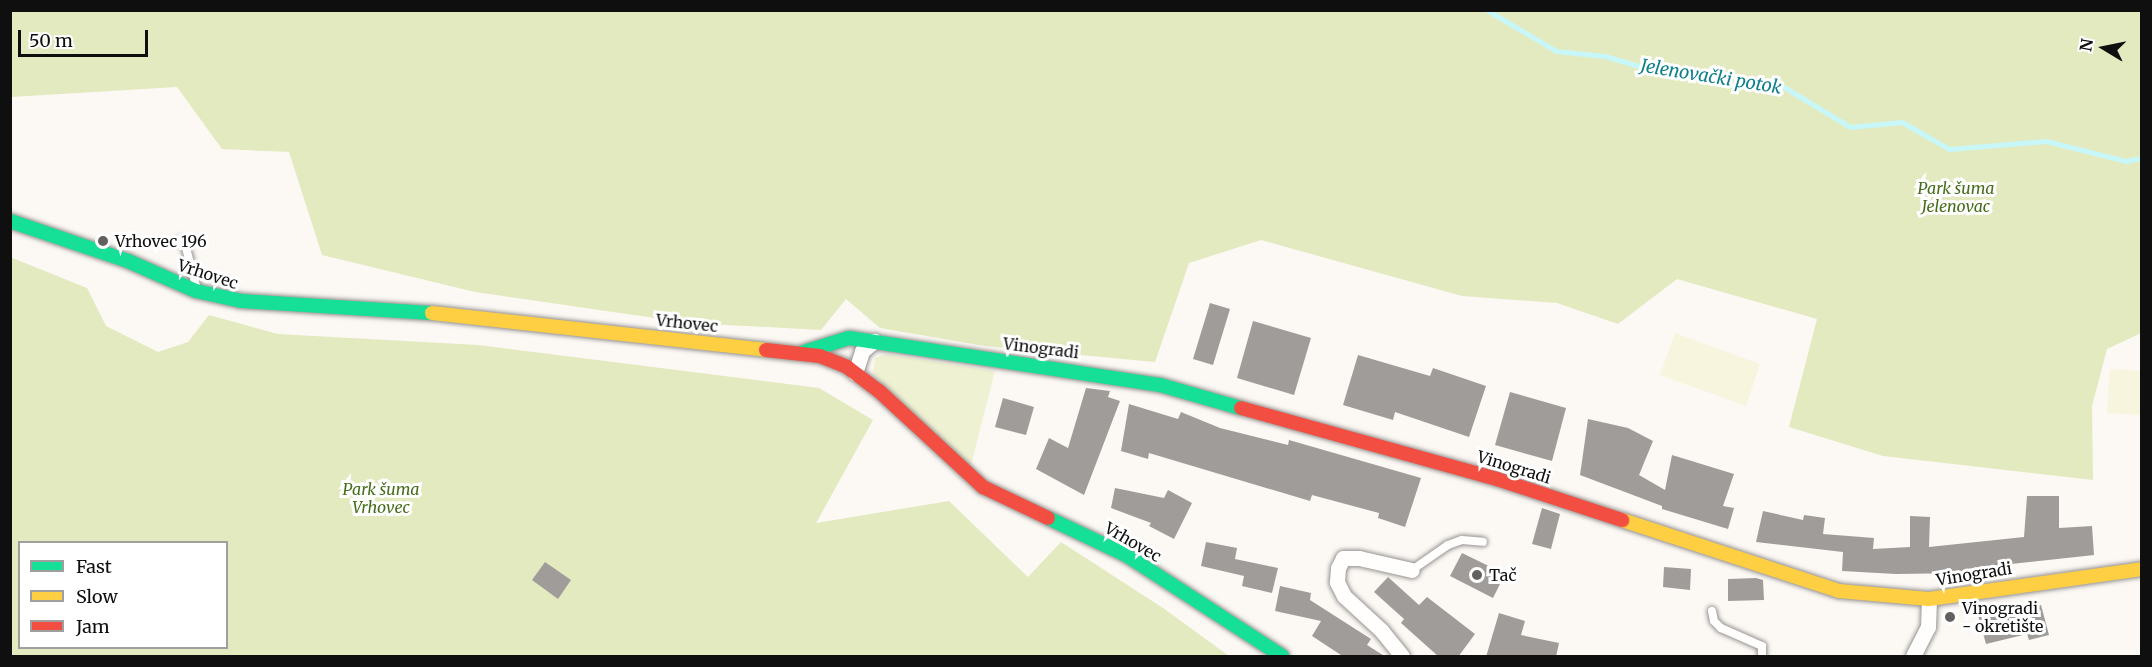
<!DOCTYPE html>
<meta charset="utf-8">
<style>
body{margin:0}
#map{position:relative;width:2152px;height:667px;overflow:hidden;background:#fcf8f4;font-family:Merriweather,serif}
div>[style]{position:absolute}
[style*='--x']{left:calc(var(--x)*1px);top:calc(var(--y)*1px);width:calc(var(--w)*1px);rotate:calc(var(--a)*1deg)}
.green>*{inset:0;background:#eff2d2}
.forest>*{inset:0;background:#e3eac0}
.pitch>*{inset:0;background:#f7f5dd}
.stream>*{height:5px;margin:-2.5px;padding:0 2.5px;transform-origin:2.5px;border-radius:2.5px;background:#c8f7f9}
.building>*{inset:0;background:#a09c9a}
.roads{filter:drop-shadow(0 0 2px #969492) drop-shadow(0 0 2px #969492)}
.lane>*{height:8px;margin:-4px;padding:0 4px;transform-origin:4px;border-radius:4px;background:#fffefd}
.street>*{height:15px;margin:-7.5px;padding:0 7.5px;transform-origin:7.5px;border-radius:7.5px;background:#fffefd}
.fast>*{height:14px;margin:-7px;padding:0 7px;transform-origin:7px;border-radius:7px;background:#16e098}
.slow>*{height:14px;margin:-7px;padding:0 7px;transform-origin:7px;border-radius:7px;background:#ffcf43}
.jam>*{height:14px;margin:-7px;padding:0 7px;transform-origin:7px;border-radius:7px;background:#f24e42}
.dots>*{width:16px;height:16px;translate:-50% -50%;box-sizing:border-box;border:3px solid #fff;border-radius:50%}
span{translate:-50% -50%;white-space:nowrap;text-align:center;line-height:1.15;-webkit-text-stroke:6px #fff;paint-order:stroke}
.park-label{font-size:16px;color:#466d1a;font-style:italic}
.poi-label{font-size:16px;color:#0f0f0f}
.left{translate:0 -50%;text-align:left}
.street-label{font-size:16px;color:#0f0f0f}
.water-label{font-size:18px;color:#0f7f8c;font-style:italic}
.frame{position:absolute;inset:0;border:12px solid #0f0f0f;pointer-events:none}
.legend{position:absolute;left:18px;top:541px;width:210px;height:108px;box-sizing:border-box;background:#fff;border:2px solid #9f9f9f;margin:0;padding:8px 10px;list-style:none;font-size:18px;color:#0f0f0f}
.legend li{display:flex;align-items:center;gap:12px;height:30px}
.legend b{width:30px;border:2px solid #9f9f9f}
.north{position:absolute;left:2074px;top:18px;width:60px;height:60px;-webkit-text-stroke:4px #fff;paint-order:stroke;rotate:280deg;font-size:16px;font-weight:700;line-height:24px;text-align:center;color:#0f0f0f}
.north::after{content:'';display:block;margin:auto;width:21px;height:27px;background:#0f0f0f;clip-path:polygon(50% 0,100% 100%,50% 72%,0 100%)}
.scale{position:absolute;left:18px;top:30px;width:130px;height:27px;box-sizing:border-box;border:3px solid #0f0f0f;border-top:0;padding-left:8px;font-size:18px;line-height:21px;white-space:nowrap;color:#0f0f0f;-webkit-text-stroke:4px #fff;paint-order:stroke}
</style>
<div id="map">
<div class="green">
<i style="clip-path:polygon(885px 354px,995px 371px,970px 469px,873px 374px,875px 358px)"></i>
</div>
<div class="forest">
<i style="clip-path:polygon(11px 10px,2141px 11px,2141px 333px,2107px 349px,2092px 406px,2093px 480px,1883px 456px,1789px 427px,1817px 319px,1677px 279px,1618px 324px,1557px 303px,1462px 296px,1261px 240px,1189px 263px,1155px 362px,985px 346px,880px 328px,846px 299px,821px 330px,689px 323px,475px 292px,322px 255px,289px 152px,222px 149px,177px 87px,11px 97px)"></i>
<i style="clip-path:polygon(evenodd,10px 257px,87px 288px,106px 326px,158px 352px,188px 342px,209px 315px,278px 334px,478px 345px,819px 388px,873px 420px,816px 523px,949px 501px,1028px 577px,1061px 542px,1163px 608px,1229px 656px,11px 656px,10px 257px,20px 542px,226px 542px,226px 648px,20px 648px,20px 542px)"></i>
</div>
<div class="pitch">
<i style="clip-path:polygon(1675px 333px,1760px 364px,1746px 406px,1660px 375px)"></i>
<i style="clip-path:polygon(2110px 369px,2141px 371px,2141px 415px,2107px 413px)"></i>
</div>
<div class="stream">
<i style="--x:1487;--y:10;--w:80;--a:30.7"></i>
<i style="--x:1556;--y:51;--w:49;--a:5.8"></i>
<i style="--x:1605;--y:56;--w:49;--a:16.6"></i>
<i style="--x:1652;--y:70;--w:81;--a:10.6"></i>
<i style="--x:1732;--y:85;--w:52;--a:2.2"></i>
<i style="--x:1784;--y:87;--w:77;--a:31.2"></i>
<i style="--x:1850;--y:127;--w:52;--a:-5.5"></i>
<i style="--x:1902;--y:122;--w:54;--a:29.9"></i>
<i style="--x:1949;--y:149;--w:97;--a:-4.7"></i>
<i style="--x:2046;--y:141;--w:82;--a:14"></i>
<i style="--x:2126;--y:161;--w:16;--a:-11"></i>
</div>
<div class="building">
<i style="clip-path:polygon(1210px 303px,1230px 309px,1213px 365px,1193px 359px)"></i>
<i style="clip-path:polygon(1253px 321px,1311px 338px,1294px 395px,1237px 378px)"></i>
<i style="clip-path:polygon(1358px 355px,1430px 376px,1433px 368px,1486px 386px,1469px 437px,1395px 412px,1393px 420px,1343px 405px)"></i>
<i style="clip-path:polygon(1086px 388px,1110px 391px,1108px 397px,1120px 401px,1084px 495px,1036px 469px,1049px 438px,1068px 448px)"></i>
<i style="clip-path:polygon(1510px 392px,1566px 408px,1552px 461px,1495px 445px)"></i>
<i style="clip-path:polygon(1003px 398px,1034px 407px,1026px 435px,995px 427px)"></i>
<i style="clip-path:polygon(1129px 404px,1178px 419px,1181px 412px,1220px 428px,1288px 445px,1289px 440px,1421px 478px,1405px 527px,1378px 518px,1379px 513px,1312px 495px,1310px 501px,1149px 453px,1148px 459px,1121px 451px)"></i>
<i style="clip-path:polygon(1588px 419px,1628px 428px,1653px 441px,1639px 475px,1665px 490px,1672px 455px,1734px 474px,1723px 506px,1734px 508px,1728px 529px,1662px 509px,1662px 506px,1580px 475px)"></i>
<i style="clip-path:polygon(1115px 488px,1164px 498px,1168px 490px,1192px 503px,1174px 539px,1149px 526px,1151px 523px,1111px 508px)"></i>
<i style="clip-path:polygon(2027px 496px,2059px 496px,2059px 528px,2092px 526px,2094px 555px,1965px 569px,1965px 573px,1896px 574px,1842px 571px,1843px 552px,1756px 542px,1763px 511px,1803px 520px,1804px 515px,1825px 518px,1823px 534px,1874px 538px,1873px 549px,1910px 547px,1910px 516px,1930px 517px,1929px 547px,2024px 537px)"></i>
<i style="clip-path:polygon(1542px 508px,1560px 514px,1551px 549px,1532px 544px)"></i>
<i style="clip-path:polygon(1206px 542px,1237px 548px,1235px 559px,1278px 568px,1272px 593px,1242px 586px,1244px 576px,1201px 566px)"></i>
<i style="clip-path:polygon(1462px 553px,1505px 574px,1493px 598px,1450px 576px)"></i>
<i style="clip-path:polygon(545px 562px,571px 580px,558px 599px,532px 580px)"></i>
<i style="clip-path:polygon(1664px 567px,1691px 569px,1690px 590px,1663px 587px)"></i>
<i style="clip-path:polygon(1388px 577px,1419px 605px,1427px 597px,1475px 634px,1458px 657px,1439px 657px,1401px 623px,1404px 619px,1374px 592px)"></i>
<i style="clip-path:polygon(1756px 578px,1763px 580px,1764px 600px,1728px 601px,1728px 579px)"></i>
<i style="clip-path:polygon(1280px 586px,1311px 593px,1310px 600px,1371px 639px,1367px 645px,1386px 657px,1344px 657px,1312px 636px,1321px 621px,1275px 611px)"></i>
<i style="clip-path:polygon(2041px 605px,2049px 635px,2029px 640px,2027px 634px,1986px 644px,1978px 615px,1998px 609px,2000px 616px)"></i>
<i style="clip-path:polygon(1499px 613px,1525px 621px,1521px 635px,1559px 643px,1556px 657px,1486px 657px)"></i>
</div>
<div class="roads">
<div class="lane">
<i style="--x:181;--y:241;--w:5;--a:37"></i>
<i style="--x:185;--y:244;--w:43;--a:75.3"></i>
<i style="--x:1412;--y:570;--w:44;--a:-34.8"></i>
<i style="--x:1448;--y:545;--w:15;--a:-20"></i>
<i style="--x:1462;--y:540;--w:21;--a:5"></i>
<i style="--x:1712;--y:611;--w:10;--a:79"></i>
<i style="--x:1714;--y:621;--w:10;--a:45"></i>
<i style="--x:1721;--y:628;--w:45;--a:23.7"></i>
<i style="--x:1762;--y:646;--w:10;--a:90"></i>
</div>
<div class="street">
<i style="--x:855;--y:373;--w:23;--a:-72"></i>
<i style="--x:862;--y:351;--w:16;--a:-40"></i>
<i style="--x:1402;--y:656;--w:32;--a:-129"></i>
<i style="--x:1382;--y:631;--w:52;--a:-137.4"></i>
<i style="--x:1344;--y:596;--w:16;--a:-117"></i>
<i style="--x:1337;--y:582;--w:14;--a:-86"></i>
<i style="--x:1338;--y:568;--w:11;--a:-63"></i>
<i style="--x:1343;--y:558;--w:16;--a:0"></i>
<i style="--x:1359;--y:558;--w:54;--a:12.8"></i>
<i style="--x:1913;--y:656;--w:33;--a:-63"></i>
<i style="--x:1928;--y:627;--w:28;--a:-88"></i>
</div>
<div class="fast">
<i style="--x:10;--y:221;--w:125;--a:18.7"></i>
<i style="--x:128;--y:261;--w:74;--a:23.8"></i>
<i style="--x:196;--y:291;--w:46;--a:12.5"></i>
<i style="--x:241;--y:301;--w:191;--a:3.6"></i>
<i style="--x:804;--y:352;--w:47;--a:-17.3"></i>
<i style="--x:849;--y:338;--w:315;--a:8.6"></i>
<i style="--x:1160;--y:385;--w:84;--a:15.9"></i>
<i style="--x:1048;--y:518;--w:86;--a:25.4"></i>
<i style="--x:1126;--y:555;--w:186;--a:32.9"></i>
</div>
<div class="slow">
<i style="--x:432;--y:313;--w:336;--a:6.3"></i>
<i style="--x:1622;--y:520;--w:228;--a:18.1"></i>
<i style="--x:1839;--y:591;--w:90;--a:5.1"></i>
<i style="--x:1929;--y:599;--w:215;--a:-8"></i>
</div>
<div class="jam">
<i style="--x:766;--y:350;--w:54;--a:6.3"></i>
<i style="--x:820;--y:356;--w:29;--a:22"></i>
<i style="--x:847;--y:367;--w:40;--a:37"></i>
<i style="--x:879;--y:391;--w:142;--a:42.7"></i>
<i style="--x:983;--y:487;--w:72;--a:25.5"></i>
<i style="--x:1241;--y:408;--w:266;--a:15.5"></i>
<i style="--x:1497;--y:479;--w:132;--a:18.2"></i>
</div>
</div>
<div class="dots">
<i style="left:103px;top:241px;background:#62615f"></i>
<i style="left:1477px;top:575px;background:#62615f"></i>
<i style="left:1950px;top:617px;background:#62615f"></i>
</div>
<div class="park-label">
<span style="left:1956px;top:197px">Park šuma<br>Jelenovac</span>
<span style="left:381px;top:498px">Park šuma<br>Vrhovec</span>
</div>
<div class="poi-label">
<span class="left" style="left:115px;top:241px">Vrhovec 196</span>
<span class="left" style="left:1489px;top:575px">Tač</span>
<span class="left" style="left:1962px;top:617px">Vinogradi<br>- okretište</span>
</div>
<div class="street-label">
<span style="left:208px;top:274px;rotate:18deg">Vrhovec</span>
<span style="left:687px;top:323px;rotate:6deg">Vrhovec</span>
<span style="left:1041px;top:348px;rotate:7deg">Vinogradi</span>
<span style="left:1514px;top:467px;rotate:17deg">Vinogradi</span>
<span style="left:1133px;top:542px;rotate:30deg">Vrhovec</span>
<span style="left:1974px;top:574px;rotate:-9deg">Vinogradi</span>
</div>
<div class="water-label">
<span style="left:1711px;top:77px;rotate:9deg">Jelenovački potok</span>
</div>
<div class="frame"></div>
<ul class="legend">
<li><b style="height:8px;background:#16e098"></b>Fast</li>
<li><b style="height:8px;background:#ffcf43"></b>Slow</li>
<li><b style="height:8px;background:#f24e42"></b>Jam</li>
</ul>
<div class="north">N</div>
<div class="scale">50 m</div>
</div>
